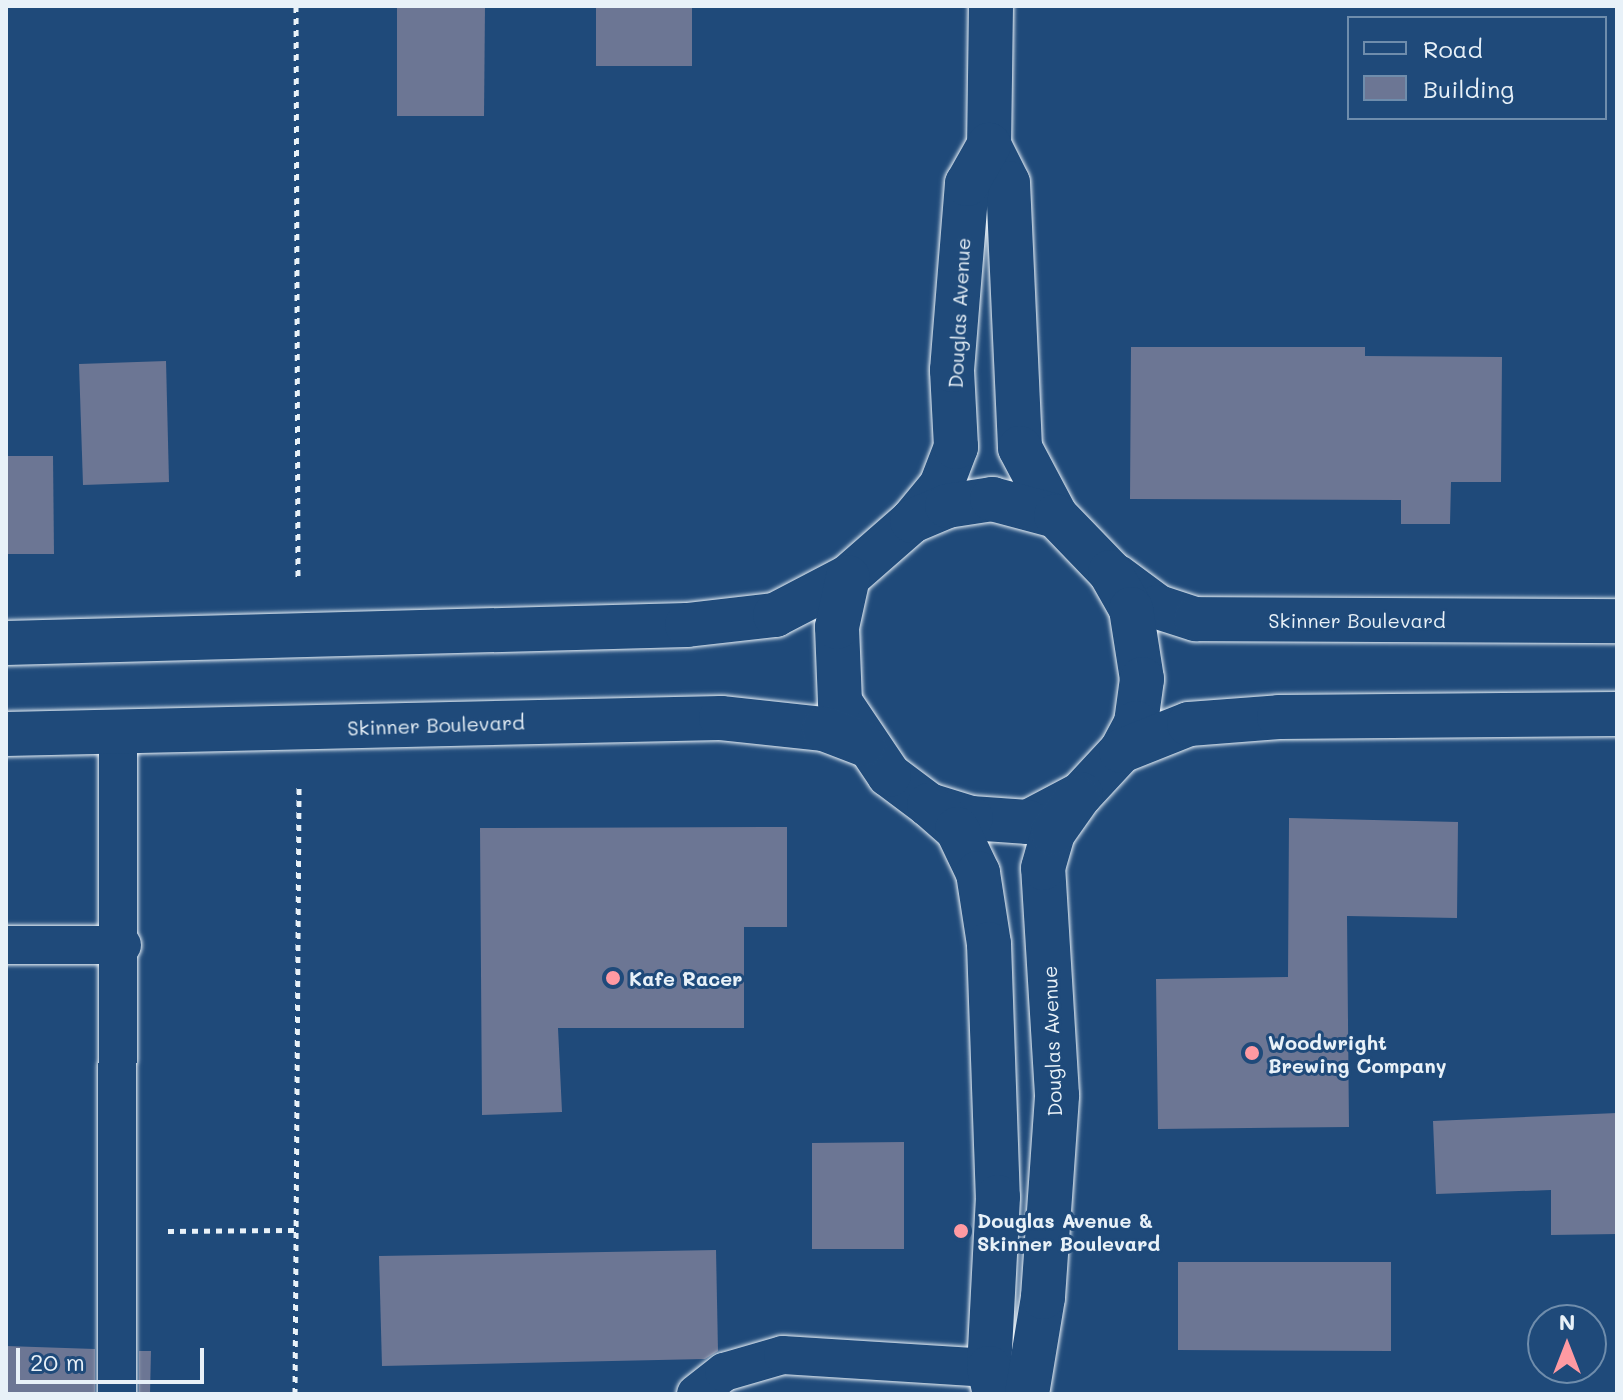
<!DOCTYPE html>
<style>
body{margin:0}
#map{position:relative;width:1623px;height:1400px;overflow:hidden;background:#1f4a7a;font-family:Mali,sans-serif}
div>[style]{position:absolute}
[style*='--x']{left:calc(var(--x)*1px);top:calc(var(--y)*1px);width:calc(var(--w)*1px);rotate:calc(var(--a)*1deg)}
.building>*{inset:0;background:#6c7694}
.path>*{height:5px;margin-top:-2.5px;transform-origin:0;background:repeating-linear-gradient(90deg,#e8f1f8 0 6px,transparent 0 12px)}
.roads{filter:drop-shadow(0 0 2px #e8f1f8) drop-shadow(0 0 2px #e8f1f8)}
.lane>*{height:38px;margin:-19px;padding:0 19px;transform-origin:19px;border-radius:19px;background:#1f4a7a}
.secondary>*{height:44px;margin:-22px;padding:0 22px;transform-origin:22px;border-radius:22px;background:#1f4a7a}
.dots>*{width:22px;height:22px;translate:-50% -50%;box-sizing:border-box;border:4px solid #1f4a7a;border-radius:50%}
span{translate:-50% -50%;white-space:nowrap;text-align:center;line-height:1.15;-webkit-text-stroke:6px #1f4a7a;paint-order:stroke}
.street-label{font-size:20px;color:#e8f1f8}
.poi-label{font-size:20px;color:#e8f1f8;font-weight:700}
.left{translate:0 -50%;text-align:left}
.frame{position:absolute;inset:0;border:8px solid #e8f1f8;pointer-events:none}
.legend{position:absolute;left:1347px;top:16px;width:260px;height:104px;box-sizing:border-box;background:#1f4a7a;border:2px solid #6f8dac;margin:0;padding:10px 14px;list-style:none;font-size:24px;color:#e8f1f8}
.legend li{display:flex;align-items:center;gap:16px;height:40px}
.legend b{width:40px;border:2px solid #6f8dac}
.north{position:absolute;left:1527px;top:1304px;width:80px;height:80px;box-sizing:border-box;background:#1f4a7a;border:2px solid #6f8dac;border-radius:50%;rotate:0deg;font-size:22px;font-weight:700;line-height:32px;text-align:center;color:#e8f1f8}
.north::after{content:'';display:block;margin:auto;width:28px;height:36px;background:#ff9aa2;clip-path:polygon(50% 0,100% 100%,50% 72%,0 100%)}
.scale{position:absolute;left:16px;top:1348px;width:188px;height:36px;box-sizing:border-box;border:4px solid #e8f1f8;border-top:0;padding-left:10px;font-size:24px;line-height:28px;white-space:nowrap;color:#e8f1f8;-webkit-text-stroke:6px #1f4a7a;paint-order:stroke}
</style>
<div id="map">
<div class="building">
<i style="clip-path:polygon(397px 6px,485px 6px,484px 116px,397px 116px)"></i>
<i style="clip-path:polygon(596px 6px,692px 6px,692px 66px,596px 66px)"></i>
<i style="clip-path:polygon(1131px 347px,1365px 347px,1365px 356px,1502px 357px,1501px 482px,1451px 482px,1450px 524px,1401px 524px,1401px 500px,1130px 499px)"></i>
<i style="clip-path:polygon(166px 361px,169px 482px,83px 485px,79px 364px)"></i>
<i style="clip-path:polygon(6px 456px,53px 456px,54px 554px,6px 554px)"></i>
<i style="clip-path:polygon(1289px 818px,1458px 822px,1457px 918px,1347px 916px,1349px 1127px,1158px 1129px,1156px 979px,1288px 977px)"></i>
<i style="clip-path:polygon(787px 827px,787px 927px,744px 927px,744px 1028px,558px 1028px,562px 1112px,482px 1115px,480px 828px)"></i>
<i style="clip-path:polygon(1617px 1113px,1617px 1234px,1551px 1235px,1551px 1190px,1436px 1194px,1433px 1121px)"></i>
<i style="clip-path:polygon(904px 1142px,904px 1249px,812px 1249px,812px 1143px)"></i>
<i style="clip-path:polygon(716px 1250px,718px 1351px,705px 1359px,382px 1366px,379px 1256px)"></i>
<i style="clip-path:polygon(1178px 1262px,1391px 1262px,1391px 1351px,1178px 1350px)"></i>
<i style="clip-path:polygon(6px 1346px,95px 1349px,95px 1394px,6px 1394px)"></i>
<i style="clip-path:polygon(139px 1351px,151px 1351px,150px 1394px,139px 1394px)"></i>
</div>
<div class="path">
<i style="--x:296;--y:6;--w:575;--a:89.8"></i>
<i style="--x:168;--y:1231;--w:127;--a:-0.5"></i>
<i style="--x:295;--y:1394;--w:611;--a:-89.62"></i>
</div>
<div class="roads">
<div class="lane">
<i style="--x:6;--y:945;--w:116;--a:0"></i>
<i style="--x:117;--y:1394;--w:663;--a:-89.91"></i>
<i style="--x:696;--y:1394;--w:36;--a:-38"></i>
<i style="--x:724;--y:1372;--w:61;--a:-16.1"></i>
<i style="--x:783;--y:1355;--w:206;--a:3.6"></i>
</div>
<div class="secondary">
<i style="--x:991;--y:6;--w:139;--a:90.8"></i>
<i style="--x:989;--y:145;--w:42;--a:63.4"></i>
<i style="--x:1008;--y:183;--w:265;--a:87.4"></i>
<i style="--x:1020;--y:448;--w:77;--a:62.1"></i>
<i style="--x:912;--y:521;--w:45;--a:-50.4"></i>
<i style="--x:941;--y:486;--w:42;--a:-69"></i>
<i style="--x:956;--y:447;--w:77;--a:-93"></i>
<i style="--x:952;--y:370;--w:187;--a:-85.4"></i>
<i style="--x:967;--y:184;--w:45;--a:-60.6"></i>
<i style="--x:1116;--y:576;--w:52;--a:36.4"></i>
<i style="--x:1158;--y:607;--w:40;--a:18"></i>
<i style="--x:1196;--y:619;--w:421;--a:0.3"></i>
<i style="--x:6;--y:643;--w:681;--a:-1.51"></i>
<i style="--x:687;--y:625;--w:89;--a:-6.5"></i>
<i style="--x:775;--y:615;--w:82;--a:-27.5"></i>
<i style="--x:848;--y:577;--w:85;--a:-41.2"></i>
<i style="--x:912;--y:521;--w:38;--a:-23"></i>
<i style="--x:947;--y:506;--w:46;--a:-8.8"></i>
<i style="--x:992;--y:499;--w:66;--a:14.9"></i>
<i style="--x:1056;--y:516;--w:78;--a:46"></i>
<i style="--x:1110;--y:572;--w:43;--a:60.4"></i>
<i style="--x:1131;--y:609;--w:71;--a:81.1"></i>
<i style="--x:1142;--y:679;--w:44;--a:97.8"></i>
<i style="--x:1136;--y:723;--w:32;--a:118"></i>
<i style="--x:1121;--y:751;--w:59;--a:132.9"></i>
<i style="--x:1081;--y:794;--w:60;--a:152.2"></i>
<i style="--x:1028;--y:822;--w:57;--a:-176"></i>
<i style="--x:971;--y:818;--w:44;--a:-162.8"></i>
<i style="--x:929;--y:805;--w:50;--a:-143.1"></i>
<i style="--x:889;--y:775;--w:88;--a:-123.9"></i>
<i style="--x:840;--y:702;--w:75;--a:-92.3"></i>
<i style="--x:837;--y:627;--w:51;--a:-77.6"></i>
<i style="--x:6;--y:734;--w:715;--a:-1.28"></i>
<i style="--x:721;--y:718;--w:104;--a:6.1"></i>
<i style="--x:824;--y:729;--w:42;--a:21"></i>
<i style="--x:1121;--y:751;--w:73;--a:-21.7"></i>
<i style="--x:1189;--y:724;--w:90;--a:-4.4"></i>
<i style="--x:1279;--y:717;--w:338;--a:-0.5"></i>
<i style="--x:929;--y:805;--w:37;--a:41"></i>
<i style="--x:957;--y:829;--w:49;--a:64.5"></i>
<i style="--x:978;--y:873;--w:72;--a:81.2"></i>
<i style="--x:989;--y:944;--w:253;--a:88"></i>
<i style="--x:998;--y:1197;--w:171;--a:93"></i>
<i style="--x:989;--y:1368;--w:27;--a:77"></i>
<i style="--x:1027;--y:1394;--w:98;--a:-80.6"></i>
<i style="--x:1043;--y:1297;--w:202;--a:-86"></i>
<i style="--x:1057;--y:1095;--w:227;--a:-93.5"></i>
<i style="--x:1043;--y:868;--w:36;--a:-74"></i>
<i style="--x:1053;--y:833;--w:42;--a:-54.8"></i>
</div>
</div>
<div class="dots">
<i style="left:613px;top:978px;background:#ff9aa2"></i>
<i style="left:1252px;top:1053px;background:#ff9aa2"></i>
<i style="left:961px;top:1231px;background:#ff9aa2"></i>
</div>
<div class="street-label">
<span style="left:959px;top:313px;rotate:-87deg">Douglas Avenue</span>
<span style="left:1357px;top:620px">Skinner Boulevard</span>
<span style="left:436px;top:725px;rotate:-2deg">Skinner Boulevard</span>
<span style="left:1052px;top:1041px;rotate:-92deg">Douglas Avenue</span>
</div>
<div class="poi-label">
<span class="left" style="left:629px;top:978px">Kafe Racer</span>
<span class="left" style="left:1268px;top:1054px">Woodwright<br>Brewing Company</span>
<span class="left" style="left:977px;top:1232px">Douglas Avenue &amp;<br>Skinner Boulevard</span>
</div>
<div class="frame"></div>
<ul class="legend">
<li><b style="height:10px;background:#1f4a7a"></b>Road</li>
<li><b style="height:22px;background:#6c7694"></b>Building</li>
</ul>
<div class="north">N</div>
<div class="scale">20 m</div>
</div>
